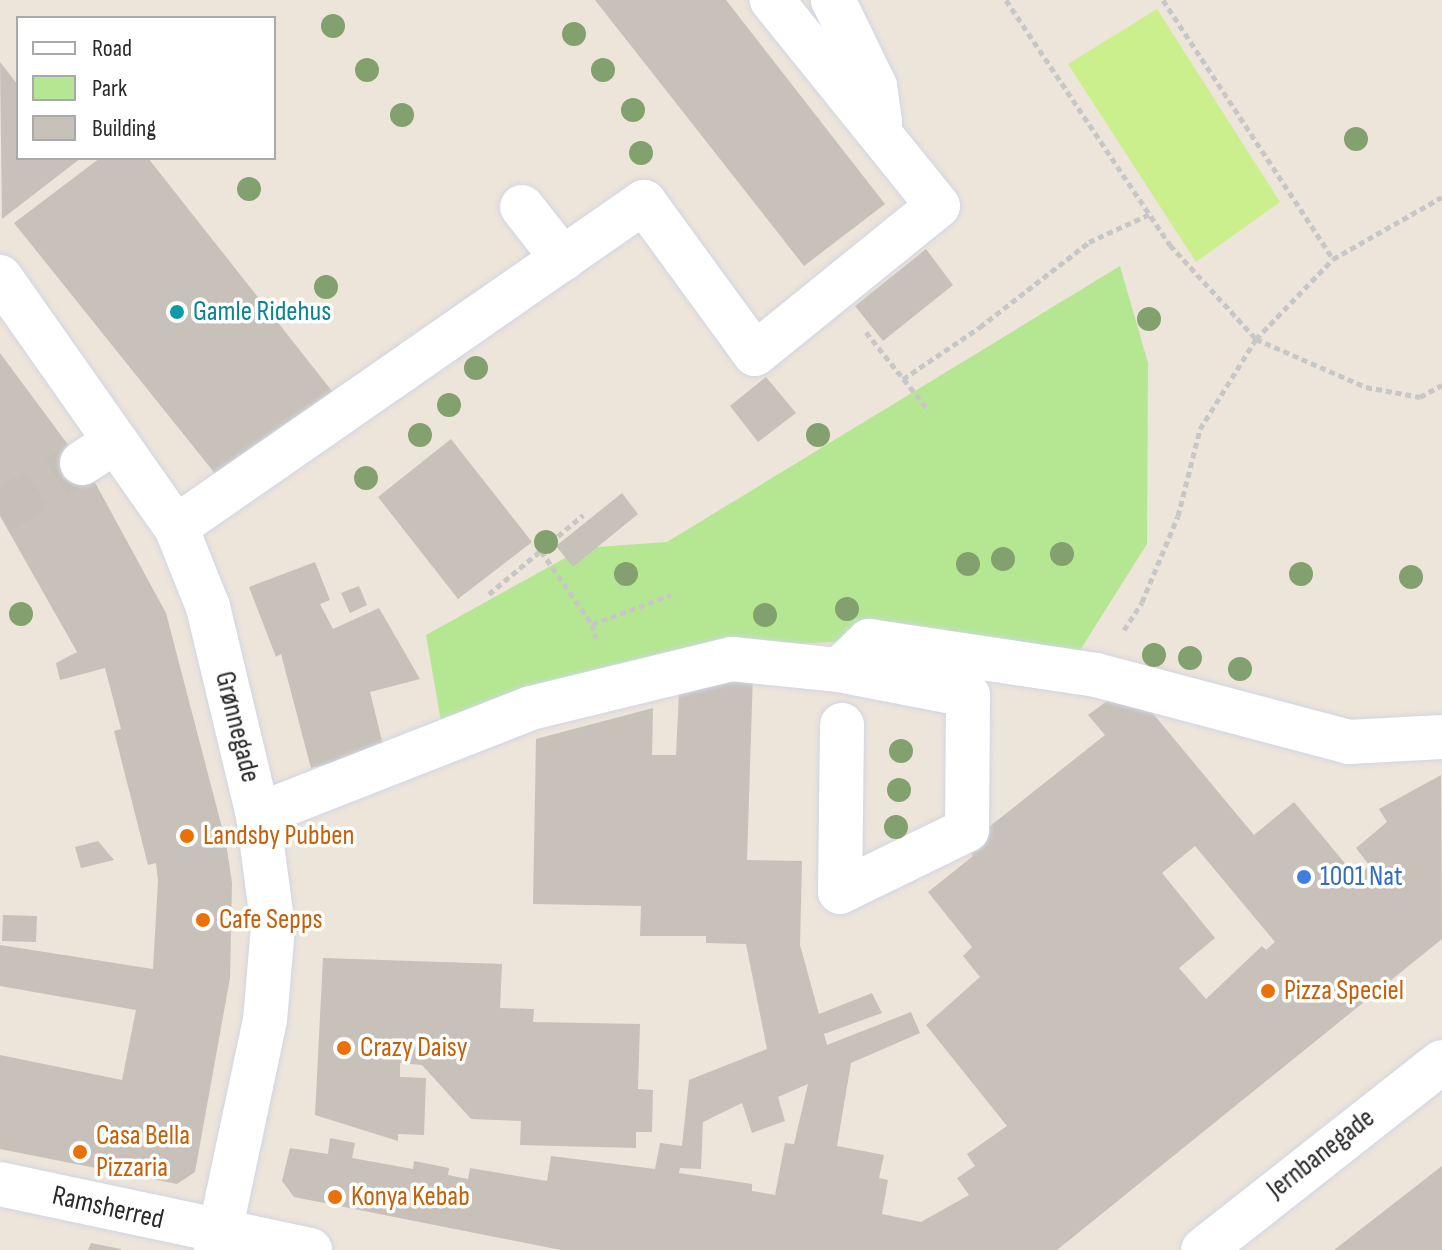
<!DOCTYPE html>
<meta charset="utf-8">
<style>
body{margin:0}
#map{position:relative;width:1442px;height:1250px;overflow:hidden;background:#ede4da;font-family:"Sofia Sans Condensed",sans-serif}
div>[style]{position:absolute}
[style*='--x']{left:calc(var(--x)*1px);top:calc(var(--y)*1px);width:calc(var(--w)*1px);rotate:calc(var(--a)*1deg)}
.green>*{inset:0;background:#b5e793}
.pitch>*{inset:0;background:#ccef8e}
.building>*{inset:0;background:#c8c1ba}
.minor-tunnel>*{height:44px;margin-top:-22px;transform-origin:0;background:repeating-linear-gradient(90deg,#c6bfb7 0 44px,transparent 0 66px)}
.path>*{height:5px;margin-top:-2.5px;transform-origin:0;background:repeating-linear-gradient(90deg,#c7c7c7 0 6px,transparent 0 10px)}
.roads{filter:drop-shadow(0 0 2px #d0d5e3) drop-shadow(0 0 2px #d0d5e3)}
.minor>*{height:44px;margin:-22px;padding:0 22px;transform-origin:22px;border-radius:22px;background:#fff}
.trees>*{width:24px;height:24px;margin:-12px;border-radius:50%;background:#83a16e}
.dots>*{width:22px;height:22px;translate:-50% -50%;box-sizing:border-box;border:4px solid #fff;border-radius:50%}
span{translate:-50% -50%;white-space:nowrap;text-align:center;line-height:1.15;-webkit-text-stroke:7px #fff;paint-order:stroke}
.culture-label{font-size:28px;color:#0d838f}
.left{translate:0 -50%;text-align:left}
.street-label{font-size:28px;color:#292929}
.food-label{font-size:28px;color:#c56008}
.shop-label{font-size:28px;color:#366cbe}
.legend{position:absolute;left:16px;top:16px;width:260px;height:144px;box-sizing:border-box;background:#fff;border:2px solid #a9a9a9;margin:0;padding:10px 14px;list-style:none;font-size:24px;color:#292929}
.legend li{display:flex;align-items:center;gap:16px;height:40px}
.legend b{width:40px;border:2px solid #a9a9a9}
</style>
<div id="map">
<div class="green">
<i style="clip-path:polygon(1120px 266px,1148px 363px,1147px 544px,1072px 663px,903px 639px,743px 646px,443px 733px,426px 635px,583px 548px,667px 542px)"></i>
</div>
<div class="pitch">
<i style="clip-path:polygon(1157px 9px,1280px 202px,1196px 262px,1068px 64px)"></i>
</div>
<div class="building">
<i style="clip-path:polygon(595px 0,726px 0,885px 204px,804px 266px)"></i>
<i style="clip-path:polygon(0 62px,18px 85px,18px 158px,81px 158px,2px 219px)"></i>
<i style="clip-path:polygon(100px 158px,148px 158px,339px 400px,225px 486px,14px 223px)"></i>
<i style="clip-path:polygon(926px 249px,953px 285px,883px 341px,855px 306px)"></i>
<i style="clip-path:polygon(0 353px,92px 477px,166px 613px,226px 843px,232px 883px,230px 978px,195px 1172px,177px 1184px,0 1149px,0 1055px,122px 1080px,136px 1010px,0 986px,0 945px,153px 969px,158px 881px,156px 863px,148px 865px,114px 731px,121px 729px,105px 668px,60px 680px,56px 663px,77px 652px,0 516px)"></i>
<i style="clip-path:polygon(766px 377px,796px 413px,758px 442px,730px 406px)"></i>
<i style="clip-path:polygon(451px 439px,532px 542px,458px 599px,378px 497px)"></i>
<i style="clip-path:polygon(622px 493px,638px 514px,573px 567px,556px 546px)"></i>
<i style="clip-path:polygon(315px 562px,330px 600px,320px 604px,333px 629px,379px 608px,420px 679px,370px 692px,384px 749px,311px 768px,281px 654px,276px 657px,249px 587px)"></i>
<i style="clip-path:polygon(359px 586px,367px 605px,350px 613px,341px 593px)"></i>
<i style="clip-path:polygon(evenodd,753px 673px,747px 860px,802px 861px,800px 945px,819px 1014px,872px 993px,882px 1013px,824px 1034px,827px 1045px,911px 1012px,920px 1033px,851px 1063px,837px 1146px,884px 1155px,879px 1178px,888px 1180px,882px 1214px,921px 1222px,969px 1195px,957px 1178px,975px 1166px,967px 1154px,1007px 1126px,926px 1025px,980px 977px,963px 956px,972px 947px,928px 892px,973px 856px,965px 846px,1105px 735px,1088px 715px,1111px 698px,1145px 704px,1254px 835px,1294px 802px,1358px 879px,1369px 865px,1356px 848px,1387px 822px,1379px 809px,1441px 775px,1442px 939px,1057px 1250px,561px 1250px,294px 1197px,282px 1181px,290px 1148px,328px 1154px,330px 1138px,355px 1143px,352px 1158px,413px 1169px,414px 1161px,449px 1168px,448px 1175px,468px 1179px,470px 1168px,547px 1181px,551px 1156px,655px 1169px,660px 1143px,682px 1146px,689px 1080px,767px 1049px,746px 944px,706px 943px,706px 936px,640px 936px,641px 906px,533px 904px,536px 739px,653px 708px,652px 755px,676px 755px,679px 692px,753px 673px,1195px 846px,1275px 942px,1266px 950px,1262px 946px,1206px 999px,1179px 968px,1215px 938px,1162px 873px,1195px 846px,753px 673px,808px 1084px,794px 1144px,785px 1143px,775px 1195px,752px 1191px,752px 1184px,679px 1173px,680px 1168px,701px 1169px,703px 1122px,742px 1103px,752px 1133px,785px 1121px,778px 1097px,808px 1084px)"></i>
<i style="clip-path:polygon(98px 841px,114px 860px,81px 868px,75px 847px)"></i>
<i style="clip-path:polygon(3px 915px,37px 916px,36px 942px,2px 941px)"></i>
<i style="clip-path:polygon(323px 958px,502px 964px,500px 1008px,534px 1009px,533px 1022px,640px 1024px,638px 1089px,653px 1090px,652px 1132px,636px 1132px,636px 1148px,520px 1145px,521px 1121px,471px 1119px,422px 1065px,400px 1063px,400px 1077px,426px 1078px,424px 1135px,398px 1134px,398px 1141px,315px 1115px)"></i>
<i style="clip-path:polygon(1442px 1166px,1442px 1250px,1334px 1250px)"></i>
<i style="clip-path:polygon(91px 1243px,121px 1249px,121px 1250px,88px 1250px)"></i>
</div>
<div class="minor-tunnel">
<i style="--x:0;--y:512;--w:96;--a:-30.9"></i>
</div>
<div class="path">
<i style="--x:1006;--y:0;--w:295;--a:56.2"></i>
<i style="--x:1170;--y:245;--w:127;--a:47.5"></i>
<i style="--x:1256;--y:339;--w:120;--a:23.6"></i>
<i style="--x:1366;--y:387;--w:55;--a:10.5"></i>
<i style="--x:1420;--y:397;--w:25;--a:-29"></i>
<i style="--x:1163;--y:0;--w:310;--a:56.7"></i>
<i style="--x:866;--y:332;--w:101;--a:51.4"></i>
<i style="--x:903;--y:379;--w:93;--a:-34"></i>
<i style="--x:980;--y:327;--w:138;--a:-37.9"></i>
<i style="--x:1089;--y:242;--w:67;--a:-24.7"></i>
<i style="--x:541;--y:551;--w:89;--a:55.1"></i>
<i style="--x:592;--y:624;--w:15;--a:74"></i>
<i style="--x:489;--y:594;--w:123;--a:-40"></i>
<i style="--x:592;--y:624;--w:84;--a:-20.2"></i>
<i style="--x:1124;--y:630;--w:33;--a:-57"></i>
<i style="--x:1142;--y:602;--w:93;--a:-67.3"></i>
<i style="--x:1178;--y:516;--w:90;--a:-75.8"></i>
<i style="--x:1200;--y:429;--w:106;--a:-58.1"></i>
<i style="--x:1256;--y:339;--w:111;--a:-46.1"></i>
<i style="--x:1333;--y:259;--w:125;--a:-29.6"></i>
</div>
<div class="roads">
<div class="minor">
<i style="--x:833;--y:0;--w:96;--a:64"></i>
<i style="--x:875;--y:86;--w:37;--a:82"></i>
<i style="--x:522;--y:207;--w:66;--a:51.7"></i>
<i style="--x:0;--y:277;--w:306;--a:54.9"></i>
<i style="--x:176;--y:527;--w:86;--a:68.2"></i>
<i style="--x:208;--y:607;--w:214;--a:76.5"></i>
<i style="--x:258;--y:815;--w:113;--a:82.4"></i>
<i style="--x:273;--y:927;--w:93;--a:94.9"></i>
<i style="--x:265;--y:1020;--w:235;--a:102"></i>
<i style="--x:82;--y:463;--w:40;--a:-32.9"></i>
<i style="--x:176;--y:527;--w:570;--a:-34.78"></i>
<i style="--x:644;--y:202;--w:188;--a:53.9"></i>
<i style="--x:755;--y:354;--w:235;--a:-39"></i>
<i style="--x:938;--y:206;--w:265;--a:-128.9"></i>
<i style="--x:839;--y:670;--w:131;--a:11"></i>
<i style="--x:968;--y:695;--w:135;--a:90.4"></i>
<i style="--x:967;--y:830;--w:141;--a:154"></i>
<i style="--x:840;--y:892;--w:167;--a:-89.3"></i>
<i style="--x:258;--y:815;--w:293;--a:-21.4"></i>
<i style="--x:531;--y:708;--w:207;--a:-13.7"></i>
<i style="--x:732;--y:659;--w:108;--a:5.9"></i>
<i style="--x:839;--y:670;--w:42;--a:-44"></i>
<i style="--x:869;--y:641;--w:230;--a:8.5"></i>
<i style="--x:1096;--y:675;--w:262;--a:14.8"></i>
<i style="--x:1349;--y:742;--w:93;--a:-3.1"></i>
<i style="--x:0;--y:1184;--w:317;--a:12"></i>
<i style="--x:1203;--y:1250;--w:304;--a:-38.2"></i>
</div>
</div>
<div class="trees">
<i style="left:333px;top:26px"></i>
<i style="left:574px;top:34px"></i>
<i style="left:367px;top:70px"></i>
<i style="left:603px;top:70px"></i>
<i style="left:633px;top:110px"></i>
<i style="left:402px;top:115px"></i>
<i style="left:1356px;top:139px"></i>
<i style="left:641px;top:153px"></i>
<i style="left:249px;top:189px"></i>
<i style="left:326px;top:287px"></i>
<i style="left:1149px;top:319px"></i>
<i style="left:476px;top:368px"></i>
<i style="left:449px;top:405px"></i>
<i style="left:420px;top:435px"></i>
<i style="left:818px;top:435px"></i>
<i style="left:366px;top:478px"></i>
<i style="left:546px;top:542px"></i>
<i style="left:1062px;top:554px"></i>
<i style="left:1003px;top:559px"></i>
<i style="left:968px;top:564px"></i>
<i style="left:626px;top:574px"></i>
<i style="left:1301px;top:574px"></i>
<i style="left:1411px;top:577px"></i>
<i style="left:847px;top:609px"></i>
<i style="left:21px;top:614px"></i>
<i style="left:765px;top:615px"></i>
<i style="left:1154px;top:655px"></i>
<i style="left:1190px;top:658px"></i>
<i style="left:1240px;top:669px"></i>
<i style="left:901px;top:751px"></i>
<i style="left:899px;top:790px"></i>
<i style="left:896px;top:827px"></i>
</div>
<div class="dots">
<i style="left:177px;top:312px;background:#0f9aa8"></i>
<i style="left:187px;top:836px;background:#e8710a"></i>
<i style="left:1304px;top:877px;background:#3f7fe0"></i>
<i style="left:203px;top:920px;background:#e8710a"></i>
<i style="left:1268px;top:991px;background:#e8710a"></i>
<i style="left:344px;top:1048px;background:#e8710a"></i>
<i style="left:80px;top:1152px;background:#e8710a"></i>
<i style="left:335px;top:1197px;background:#e8710a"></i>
</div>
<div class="culture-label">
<span class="left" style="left:193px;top:312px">Gamle Ridehus</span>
</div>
<div class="street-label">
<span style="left:237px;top:727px;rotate:76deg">Grønnegade</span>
<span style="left:1321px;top:1154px;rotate:-38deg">Jernbanegade</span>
<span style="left:108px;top:1208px;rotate:13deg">Ramsherred</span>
</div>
<div class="food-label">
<span class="left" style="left:203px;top:836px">Landsby Pubben</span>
<span class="left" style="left:219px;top:920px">Cafe Sepps</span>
<span class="left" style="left:1284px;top:991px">Pizza Speciel</span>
<span class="left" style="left:360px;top:1048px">Crazy Daisy</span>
<span class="left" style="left:96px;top:1152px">Casa Bella<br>Pizzaria</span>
<span class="left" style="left:351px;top:1197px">Konya Kebab</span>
</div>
<div class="shop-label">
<span class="left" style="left:1320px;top:877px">1001 Nat</span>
</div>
<ul class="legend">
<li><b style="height:10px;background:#fff"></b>Road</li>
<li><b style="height:22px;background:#b5e793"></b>Park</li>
<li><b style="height:22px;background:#c8c1ba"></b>Building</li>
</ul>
</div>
